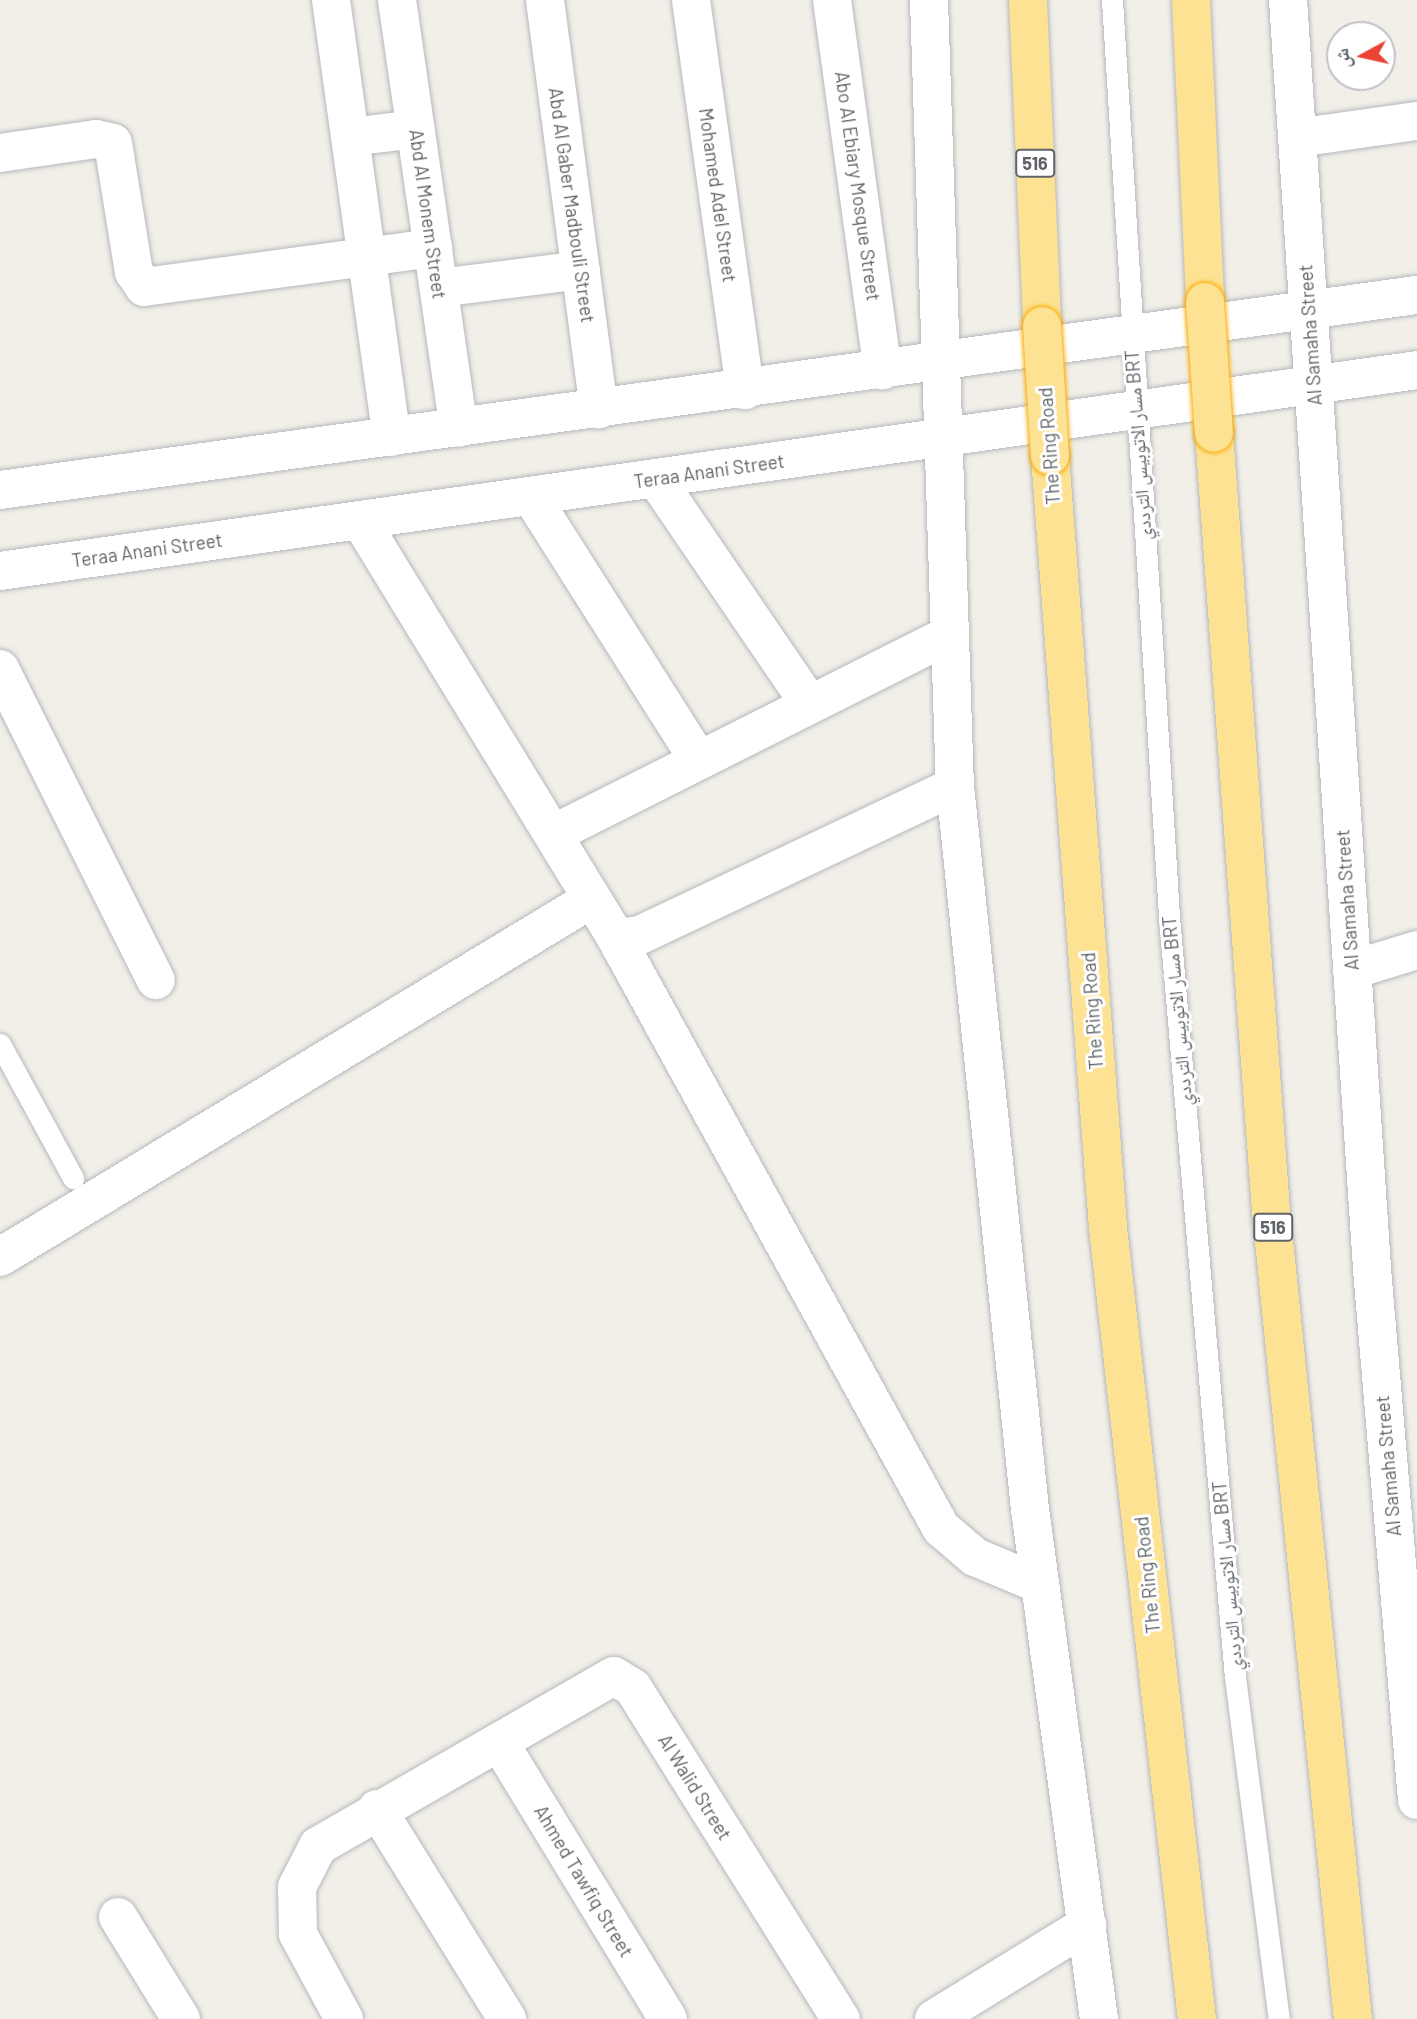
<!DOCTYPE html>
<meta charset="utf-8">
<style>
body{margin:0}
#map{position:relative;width:1417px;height:2019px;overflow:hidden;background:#f1efe8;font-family:Barlow,"Noto Naskh Arabic",sans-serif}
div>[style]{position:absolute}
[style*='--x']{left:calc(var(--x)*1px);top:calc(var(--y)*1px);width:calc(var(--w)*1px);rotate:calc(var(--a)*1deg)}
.roads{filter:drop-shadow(0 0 2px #b5b8bc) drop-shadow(0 0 2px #b5b8bc)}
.service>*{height:21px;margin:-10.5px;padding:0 10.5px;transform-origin:10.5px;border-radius:10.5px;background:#fff}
.minor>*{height:38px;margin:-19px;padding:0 19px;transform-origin:19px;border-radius:19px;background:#fff}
.motorway>*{height:38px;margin:-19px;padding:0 19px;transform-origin:19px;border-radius:19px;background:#fde293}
.bridges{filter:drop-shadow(0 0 2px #f9ab00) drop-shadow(0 0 2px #f9ab00)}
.motorway-bridge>*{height:38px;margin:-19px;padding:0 19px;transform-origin:19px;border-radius:19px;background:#fde293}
span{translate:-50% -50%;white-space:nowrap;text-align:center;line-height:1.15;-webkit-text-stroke:6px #fff;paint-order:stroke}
.shield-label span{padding:2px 5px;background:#fff;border:2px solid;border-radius:5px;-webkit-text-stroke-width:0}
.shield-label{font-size:18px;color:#5f6368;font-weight:700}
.street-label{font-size:19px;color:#5f6368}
.north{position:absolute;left:1326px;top:21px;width:70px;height:70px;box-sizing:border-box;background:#fff;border:2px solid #bfc1c3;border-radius:50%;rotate:262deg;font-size:19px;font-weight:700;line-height:28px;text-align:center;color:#5f6368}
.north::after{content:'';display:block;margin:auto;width:24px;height:32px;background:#ea4335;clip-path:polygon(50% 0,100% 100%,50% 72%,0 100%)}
</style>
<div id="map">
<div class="roads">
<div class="service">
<i style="--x:1112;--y:0;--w:919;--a:86.44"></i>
<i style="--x:1169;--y:917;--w:763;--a:85.04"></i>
<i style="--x:1235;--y:1677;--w:345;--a:82.7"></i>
<i style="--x:0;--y:1044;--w:153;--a:61.4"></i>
</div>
<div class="minor">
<i style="--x:331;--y:0;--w:441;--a:82.1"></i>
<i style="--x:397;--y:0;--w:432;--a:81.8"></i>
<i style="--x:545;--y:0;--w:413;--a:82.5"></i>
<i style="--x:691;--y:0;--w:394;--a:82.1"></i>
<i style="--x:832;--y:0;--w:374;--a:82.2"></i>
<i style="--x:929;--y:0;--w:786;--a:88.11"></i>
<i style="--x:955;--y:786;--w:727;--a:84.08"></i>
<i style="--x:1030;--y:1509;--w:515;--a:82.3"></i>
<i style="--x:1288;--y:0;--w:1272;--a:86.21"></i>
<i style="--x:1372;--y:1269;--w:533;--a:85.16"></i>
<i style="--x:350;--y:137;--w:66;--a:-6.9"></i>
<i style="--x:1297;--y:138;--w:121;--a:-8.1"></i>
<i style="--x:0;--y:153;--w:97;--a:-8.3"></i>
<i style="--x:96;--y:139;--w:17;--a:13"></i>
<i style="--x:113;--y:143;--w:131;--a:80.8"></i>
<i style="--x:134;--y:272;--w:18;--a:56"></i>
<i style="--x:144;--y:287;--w:292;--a:-7.7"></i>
<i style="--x:439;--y:288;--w:143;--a:-7.2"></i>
<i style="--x:656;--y:479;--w:271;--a:55.7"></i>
<i style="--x:0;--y:490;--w:1430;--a:-7.84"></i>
<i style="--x:531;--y:496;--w:310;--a:57.6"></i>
<i style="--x:360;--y:520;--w:490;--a:58.5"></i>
<i style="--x:616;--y:938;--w:24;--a:-7"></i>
<i style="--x:640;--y:935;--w:348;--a:-25.3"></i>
<i style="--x:0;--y:571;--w:1431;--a:-8.07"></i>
<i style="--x:0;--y:669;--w:348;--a:63.4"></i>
<i style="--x:553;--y:834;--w:443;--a:-26.7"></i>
<i style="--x:616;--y:938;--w:674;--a:61.15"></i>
<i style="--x:941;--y:1528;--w:45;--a:40.5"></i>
<i style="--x:975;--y:1557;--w:69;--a:22.9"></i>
<i style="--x:1352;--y:970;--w:68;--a:-17.1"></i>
<i style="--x:0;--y:1257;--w:690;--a:-31.18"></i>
<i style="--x:499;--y:1742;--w:324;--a:58.6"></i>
<i style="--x:377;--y:1809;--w:247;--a:58.2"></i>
<i style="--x:118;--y:1917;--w:120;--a:58.3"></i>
<i style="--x:344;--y:2019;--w:97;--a:-118.4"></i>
<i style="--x:298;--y:1934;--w:47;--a:-91.2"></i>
<i style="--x:297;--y:1887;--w:46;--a:-62.9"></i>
<i style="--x:318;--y:1846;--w:341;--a:-29.9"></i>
<i style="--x:614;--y:1676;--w:22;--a:32"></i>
<i style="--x:633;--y:1688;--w:391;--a:57.9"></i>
<i style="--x:934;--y:2019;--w:180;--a:-31.6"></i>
</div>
<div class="motorway">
<i style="--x:1028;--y:0;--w:326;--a:87.5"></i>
<i style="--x:1191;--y:0;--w:302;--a:87.3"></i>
<i style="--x:1214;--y:433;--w:780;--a:85.81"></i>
<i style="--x:1271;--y:1211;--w:812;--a:84.21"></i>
<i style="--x:1050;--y:456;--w:774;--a:85.7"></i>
<i style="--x:1108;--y:1228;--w:796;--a:83.58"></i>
</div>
</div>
<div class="bridges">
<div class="motorway-bridge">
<i style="--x:1205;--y:302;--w:131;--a:86.1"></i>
<i style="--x:1042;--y:326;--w:130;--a:86.5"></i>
</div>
</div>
<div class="shield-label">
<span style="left:1035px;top:163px">516</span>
<span style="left:1273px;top:1227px">516</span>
</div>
<div class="street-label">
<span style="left:858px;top:186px;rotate:82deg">Abo Al Ebiary Mosque Street</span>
<span style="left:718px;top:195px;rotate:82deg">Mohamed Adel Street</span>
<span style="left:572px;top:205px;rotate:82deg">Abd Al Gaber Madbouli Street</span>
<span style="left:428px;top:214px;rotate:82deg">Abd Al Monem Street</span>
<span style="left:1310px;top:335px;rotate:-94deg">Al Samaha Street</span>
<span style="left:1138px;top:445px;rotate:-94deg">مسار الاتوبيس الترددي BRT</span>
<span style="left:1049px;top:446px;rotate:-94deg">The Ring Road</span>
<span style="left:709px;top:471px;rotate:-8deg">Teraa Anani Street</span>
<span style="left:147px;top:550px;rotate:-8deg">Teraa Anani Street</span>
<span style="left:1347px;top:900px;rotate:-94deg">Al Samaha Street</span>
<span style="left:1092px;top:1011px;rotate:-94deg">The Ring Road</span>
<span style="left:1177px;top:1011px;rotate:-95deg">مسار الاتوبيس الترددي BRT</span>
<span style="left:1388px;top:1466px;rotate:-95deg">Al Samaha Street</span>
<span style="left:1147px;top:1575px;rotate:-96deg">The Ring Road</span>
<span style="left:1227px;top:1576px;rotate:-95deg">مسار الاتوبيس الترددي BRT</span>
<span style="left:695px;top:1787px;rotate:58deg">Al Walid Street</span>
<span style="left:584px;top:1881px;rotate:59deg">Ahmed Tawfiq Street</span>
</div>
<div class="north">ش</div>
</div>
